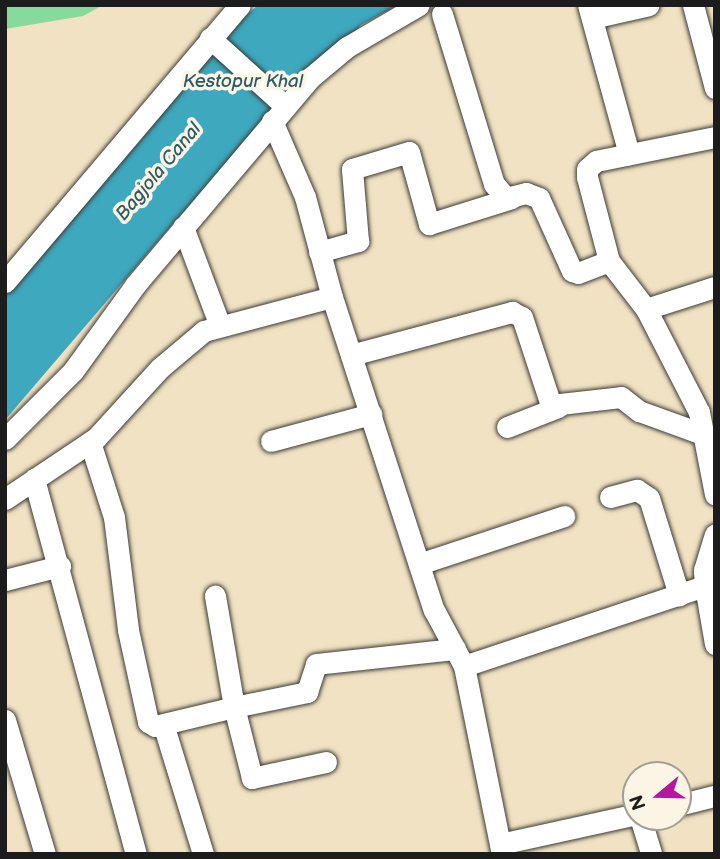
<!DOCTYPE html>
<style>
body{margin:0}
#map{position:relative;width:720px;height:859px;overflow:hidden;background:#f1e2c3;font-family:"Balsamiq Sans",sans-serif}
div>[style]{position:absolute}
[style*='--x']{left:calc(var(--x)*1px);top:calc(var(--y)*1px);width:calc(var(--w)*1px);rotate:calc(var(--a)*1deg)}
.green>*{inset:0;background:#86da9c}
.water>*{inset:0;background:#3ea8be}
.roads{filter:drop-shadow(0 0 2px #3c3a35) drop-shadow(0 0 2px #3c3a35)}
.minor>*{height:21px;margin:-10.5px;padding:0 10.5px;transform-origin:10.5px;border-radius:10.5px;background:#fff}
span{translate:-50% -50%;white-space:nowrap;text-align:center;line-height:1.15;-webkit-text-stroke:7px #fcf5e5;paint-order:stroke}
.water-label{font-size:19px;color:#2b5b65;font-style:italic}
.frame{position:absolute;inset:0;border:7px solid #1c1c1c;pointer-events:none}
.north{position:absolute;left:622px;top:761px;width:70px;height:70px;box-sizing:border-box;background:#fcf5e5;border:2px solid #a29e95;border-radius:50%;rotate:251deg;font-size:19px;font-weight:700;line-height:28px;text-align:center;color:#1c1c1c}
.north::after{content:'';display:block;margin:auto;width:24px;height:32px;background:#b5179e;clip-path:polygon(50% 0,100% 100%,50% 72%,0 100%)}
</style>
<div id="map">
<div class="green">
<i style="clip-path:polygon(5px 5px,103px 5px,83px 16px,5px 29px)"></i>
</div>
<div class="water">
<i style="clip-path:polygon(258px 5px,398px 5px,361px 25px,177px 219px,5px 420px,5px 289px,215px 43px)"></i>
</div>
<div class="roads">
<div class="minor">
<i style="--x:588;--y:5;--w:155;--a:74.6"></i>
<i style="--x:693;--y:5;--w:86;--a:75.2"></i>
<i style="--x:442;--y:14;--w:178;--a:73"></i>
<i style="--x:494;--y:184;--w:18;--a:49"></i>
<i style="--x:506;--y:198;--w:21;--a:-14"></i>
<i style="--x:526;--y:193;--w:14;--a:21"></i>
<i style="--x:539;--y:198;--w:80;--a:65.7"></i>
<i style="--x:572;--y:271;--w:6;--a:18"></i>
<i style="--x:578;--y:273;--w:33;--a:-21"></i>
<i style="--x:592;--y:18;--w:58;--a:-12.8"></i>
<i style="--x:210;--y:38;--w:101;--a:42.2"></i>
<i style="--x:272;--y:121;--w:83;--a:66.5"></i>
<i style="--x:305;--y:197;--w:104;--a:74.9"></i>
<i style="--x:715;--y:137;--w:121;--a:168.6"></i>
<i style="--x:596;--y:161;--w:12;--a:138"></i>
<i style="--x:587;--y:169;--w:8;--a:90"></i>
<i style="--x:587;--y:177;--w:87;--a:75.3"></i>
<i style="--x:609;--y:261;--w:61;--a:52.4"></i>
<i style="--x:646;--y:309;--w:116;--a:62.8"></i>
<i style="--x:699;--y:412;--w:84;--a:79"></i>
<i style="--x:183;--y:227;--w:106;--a:69.5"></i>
<i style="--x:319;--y:252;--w:41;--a:-15.8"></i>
<i style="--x:358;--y:241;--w:72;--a:-94.8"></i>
<i style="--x:352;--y:169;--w:59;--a:-16.6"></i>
<i style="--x:409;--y:152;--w:75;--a:74.5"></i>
<i style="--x:429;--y:224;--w:87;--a:-17.4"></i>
<i style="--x:5;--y:282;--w:363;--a:-49.7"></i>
<i style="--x:646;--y:309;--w:72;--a:-17.7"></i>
<i style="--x:351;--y:355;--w:167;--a:-15"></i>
<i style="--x:512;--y:312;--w:11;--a:27"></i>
<i style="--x:522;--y:317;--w:93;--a:71.8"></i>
<i style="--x:551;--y:405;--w:70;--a:-6.5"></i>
<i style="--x:621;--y:397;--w:23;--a:38"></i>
<i style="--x:639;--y:411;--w:70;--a:20"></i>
<i style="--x:507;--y:427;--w:55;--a:-21.4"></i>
<i style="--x:5;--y:439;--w:96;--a:-45"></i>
<i style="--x:73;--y:371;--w:107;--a:-54.1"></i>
<i style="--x:136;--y:284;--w:270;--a:-49.8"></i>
<i style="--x:310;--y:78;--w:48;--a:-40"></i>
<i style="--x:347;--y:47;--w:83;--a:-30.3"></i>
<i style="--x:271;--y:441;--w:104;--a:-15.1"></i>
<i style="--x:90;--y:442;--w:79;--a:72.3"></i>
<i style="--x:114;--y:517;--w:114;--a:82.9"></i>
<i style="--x:128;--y:630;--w:94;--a:77.7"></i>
<i style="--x:148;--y:722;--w:8;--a:30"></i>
<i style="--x:155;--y:726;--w:81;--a:-13.5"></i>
<i style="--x:234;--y:707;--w:113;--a:-99.7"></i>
<i style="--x:34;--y:479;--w:389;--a:74.8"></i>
<i style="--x:610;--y:497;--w:28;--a:-15"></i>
<i style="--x:637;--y:490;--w:14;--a:34"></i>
<i style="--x:649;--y:498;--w:102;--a:72.8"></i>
<i style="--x:5;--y:499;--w:110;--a:-33.8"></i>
<i style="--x:96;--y:438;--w:95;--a:-47.6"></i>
<i style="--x:160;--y:368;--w:57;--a:-40.1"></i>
<i style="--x:204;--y:331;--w:132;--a:-14.9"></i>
<i style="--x:332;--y:297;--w:329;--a:72"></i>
<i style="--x:434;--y:610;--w:64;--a:61.8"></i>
<i style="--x:464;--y:666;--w:254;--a:-18.4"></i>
<i style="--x:705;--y:586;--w:59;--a:80.2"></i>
<i style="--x:419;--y:564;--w:153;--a:-18.3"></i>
<i style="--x:5;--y:580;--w:57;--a:-14.3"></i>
<i style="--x:705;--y:586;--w:16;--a:-94"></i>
<i style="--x:704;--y:570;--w:37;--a:-73"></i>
<i style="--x:464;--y:666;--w:192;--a:78.6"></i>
<i style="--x:5;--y:720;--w:140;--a:73.4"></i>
<i style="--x:164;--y:727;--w:133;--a:72.9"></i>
<i style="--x:326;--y:762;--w:76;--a:167.8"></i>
<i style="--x:252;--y:778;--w:73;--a:-104.2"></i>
<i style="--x:234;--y:707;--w:75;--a:-11.6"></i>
<i style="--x:307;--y:692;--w:29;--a:-72"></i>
<i style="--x:316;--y:664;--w:140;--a:-6.2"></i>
<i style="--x:678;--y:805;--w:38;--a:-14"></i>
<i style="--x:640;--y:817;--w:39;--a:73"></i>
<i style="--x:500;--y:844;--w:139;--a:-12.4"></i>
</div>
</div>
<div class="water-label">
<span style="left:243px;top:82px">Kestopur Khal</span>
<span style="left:159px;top:172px;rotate:-50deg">Bagjola Canal</span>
</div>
<div class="frame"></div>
<div class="north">N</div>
</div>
